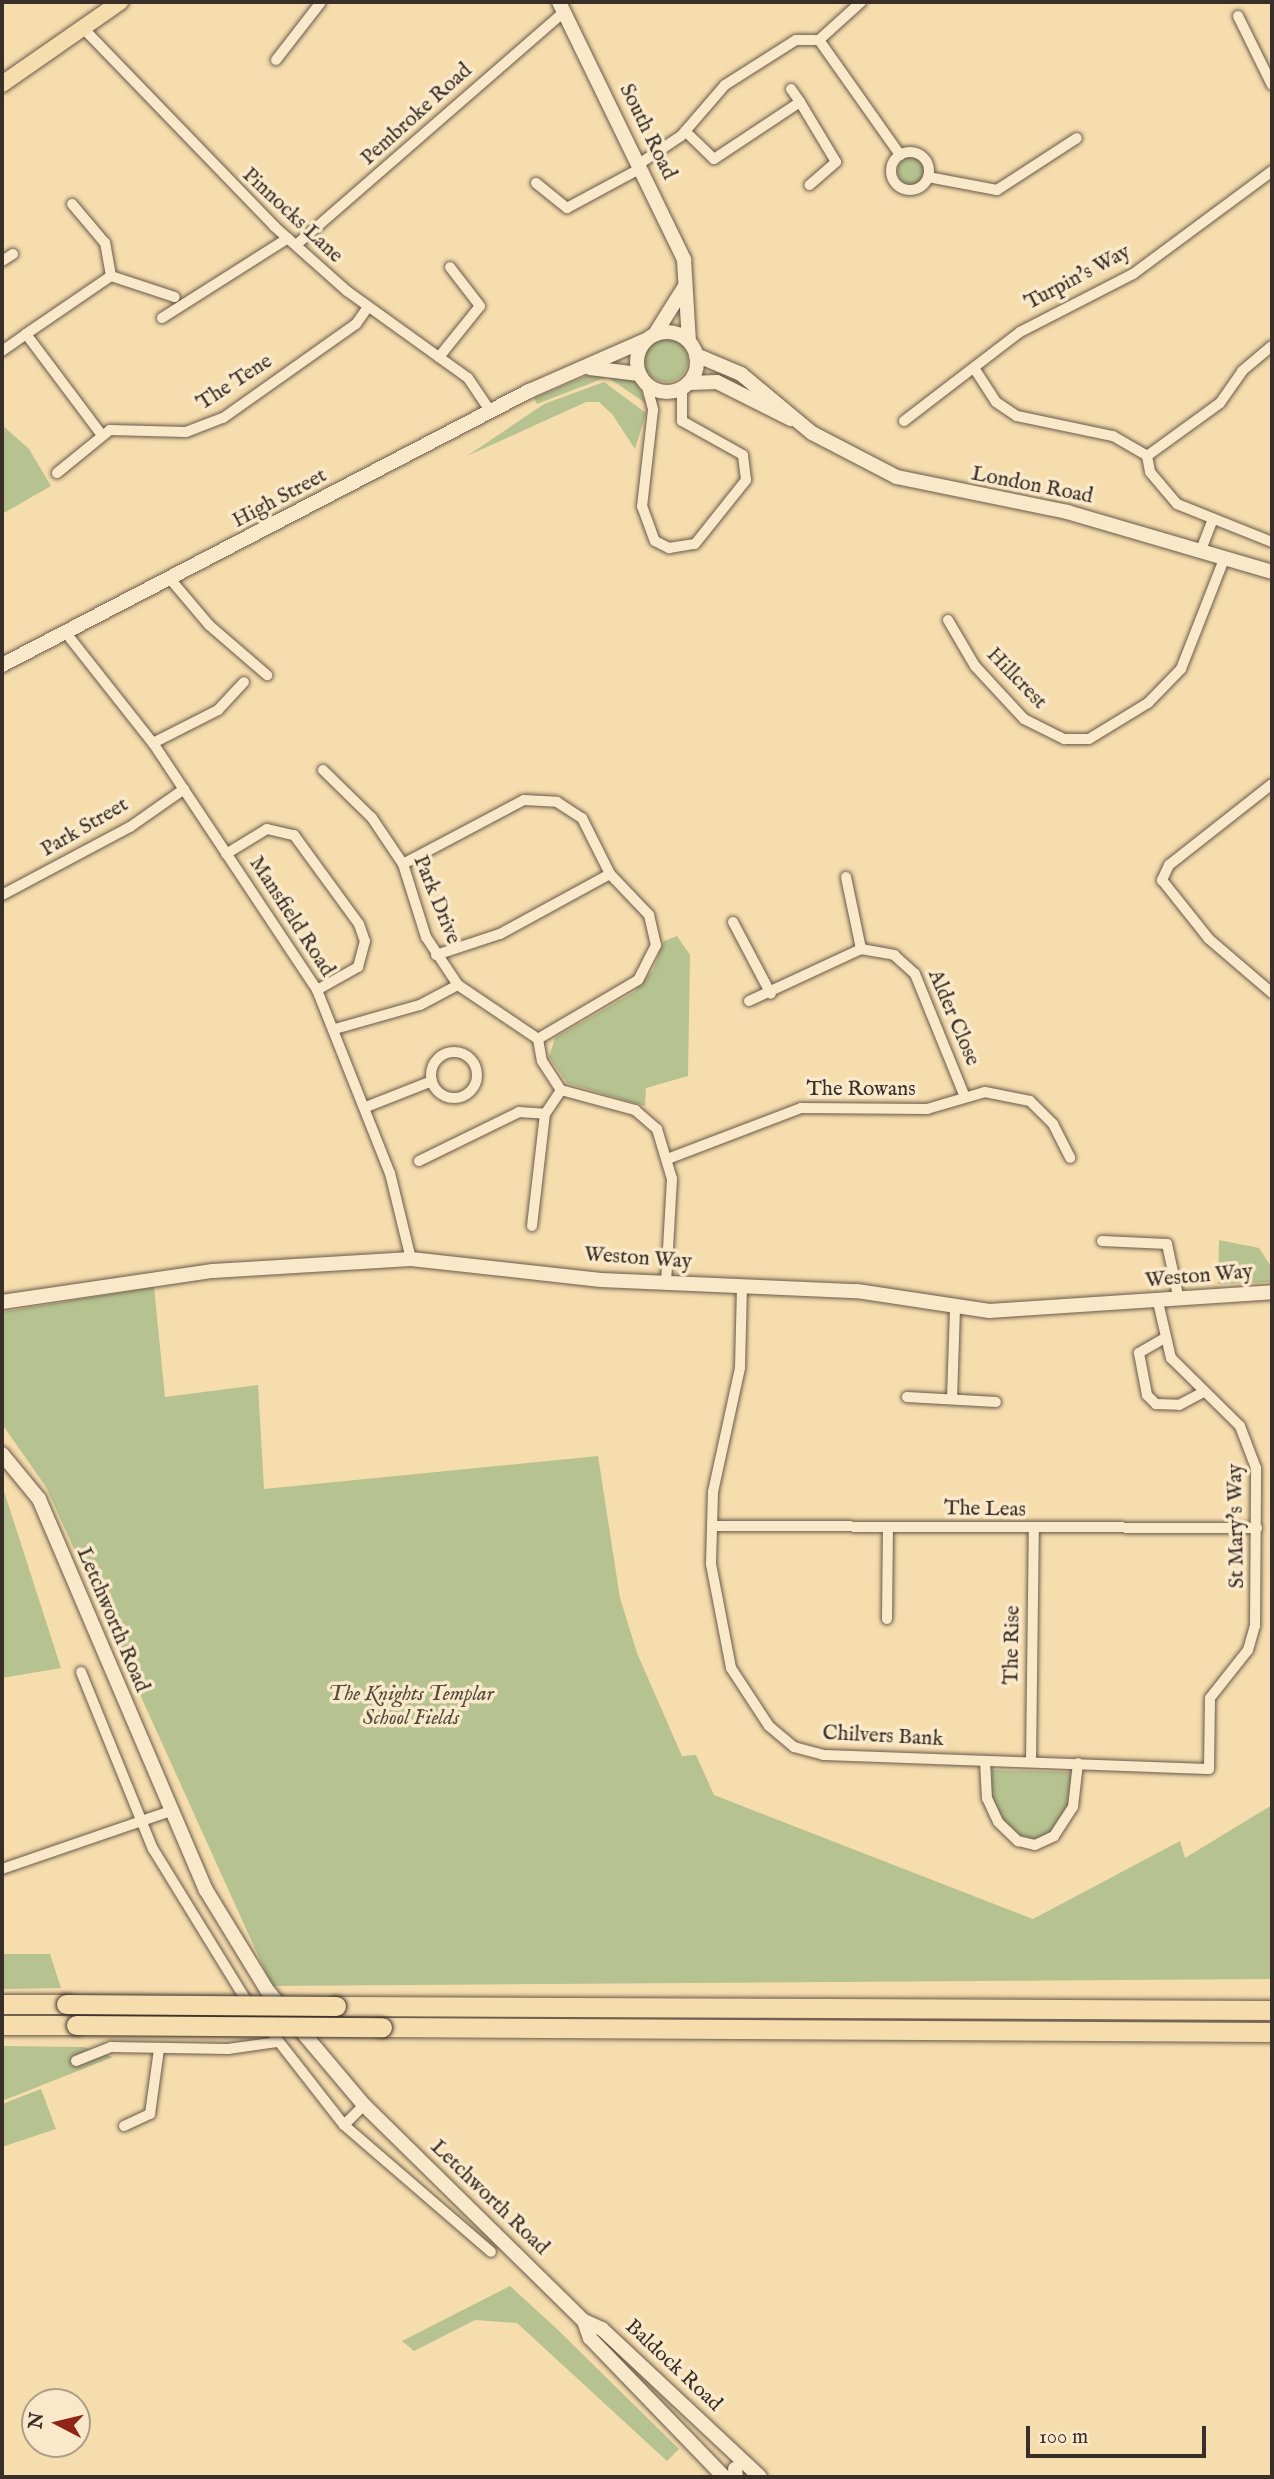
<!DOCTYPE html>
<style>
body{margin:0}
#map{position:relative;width:1274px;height:2479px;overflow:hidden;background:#f6ddae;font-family:"IM FELL English",serif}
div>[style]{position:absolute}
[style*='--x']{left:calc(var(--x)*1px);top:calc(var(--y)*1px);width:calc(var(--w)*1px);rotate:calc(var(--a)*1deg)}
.green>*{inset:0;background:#b6c28f}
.round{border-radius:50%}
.roads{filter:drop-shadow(0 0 2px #695a4a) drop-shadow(0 0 2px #695a4a)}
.street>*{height:10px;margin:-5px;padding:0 5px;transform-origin:5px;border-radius:5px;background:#f9e9ca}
.street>.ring{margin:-5px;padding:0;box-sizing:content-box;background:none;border:10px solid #f9e9ca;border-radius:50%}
.secondary>*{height:14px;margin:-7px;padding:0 7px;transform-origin:7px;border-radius:7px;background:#f9e9ca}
.secondary>.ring{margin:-7px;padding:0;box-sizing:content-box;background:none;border:14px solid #f9e9ca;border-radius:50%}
.primary>*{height:16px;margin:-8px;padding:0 8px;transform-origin:8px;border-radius:8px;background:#f6ddae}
.highway>*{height:19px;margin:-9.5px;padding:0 9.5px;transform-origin:9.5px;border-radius:9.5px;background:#f6ddae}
.bridges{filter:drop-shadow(0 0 2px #3a2e28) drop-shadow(0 0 2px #3a2e28)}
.highway-bridge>*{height:19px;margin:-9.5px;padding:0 9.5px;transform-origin:9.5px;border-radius:9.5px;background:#f6ddae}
span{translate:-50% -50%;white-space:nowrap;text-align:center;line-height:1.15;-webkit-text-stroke:7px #f9e9ca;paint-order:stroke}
.street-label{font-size:21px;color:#3a2e28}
.park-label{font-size:21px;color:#534c3d;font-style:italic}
.frame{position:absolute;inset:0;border:4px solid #3a2e28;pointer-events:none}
.north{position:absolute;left:21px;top:2388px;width:70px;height:70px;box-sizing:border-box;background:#f9e9ca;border:2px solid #ad9e89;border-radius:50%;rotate:277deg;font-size:19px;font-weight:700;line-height:28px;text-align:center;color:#3a2e28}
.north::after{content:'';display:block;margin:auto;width:24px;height:32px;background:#8f2418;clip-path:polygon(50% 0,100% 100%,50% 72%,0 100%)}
.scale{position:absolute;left:1026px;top:2426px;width:180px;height:32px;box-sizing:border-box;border:4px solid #3a2e28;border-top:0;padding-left:9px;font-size:21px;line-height:24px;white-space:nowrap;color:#3a2e28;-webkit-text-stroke:5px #f9e9ca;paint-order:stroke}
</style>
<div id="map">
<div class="green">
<i class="round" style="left:898px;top:157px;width:28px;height:28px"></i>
<i class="round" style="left:644px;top:338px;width:44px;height:44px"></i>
<i style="clip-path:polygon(589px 375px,635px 380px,647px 404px,607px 377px,537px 404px,534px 398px)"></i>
<i style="clip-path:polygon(604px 382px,646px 413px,635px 449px,612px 414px,599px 402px,586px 402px,467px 456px,544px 404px)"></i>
<i style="clip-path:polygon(2px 425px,29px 449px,51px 486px,2px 514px)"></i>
<i style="clip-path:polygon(677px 936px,690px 955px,688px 1076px,646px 1088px,645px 1106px,567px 1083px,549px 1057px,555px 1038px,634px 992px,653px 970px,664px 941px)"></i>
<i style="clip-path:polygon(1219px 1240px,1259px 1248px,1272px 1268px,1272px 1282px,1218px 1284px)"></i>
<i style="clip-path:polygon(154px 1287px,165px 1397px,258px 1385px,264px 1489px,598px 1456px,620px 1598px,637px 1653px,682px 1756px,696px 1755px,714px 1795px,1033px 1919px,1180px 1841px,1185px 1858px,1272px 1805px,1272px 1979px,272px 1986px,46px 1487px,2px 1424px,2px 1312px)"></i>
<i style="clip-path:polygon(2px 1485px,61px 1668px,2px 1678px)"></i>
<i style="clip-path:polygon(992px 1770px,1070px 1772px,1074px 1795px,1057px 1828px,1037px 1840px,1009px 1832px,990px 1801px)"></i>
<i style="clip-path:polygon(2px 1954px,50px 1954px,61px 1988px,2px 1989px)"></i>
<i style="clip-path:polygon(2px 2046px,84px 2047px,113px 2057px,2px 2101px)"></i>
<i style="clip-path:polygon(41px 2089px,56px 2129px,2px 2147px,2px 2104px)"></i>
<i style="clip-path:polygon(510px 2286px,557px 2329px,679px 2449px,667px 2461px,517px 2323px,475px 2320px,414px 2351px,402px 2341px)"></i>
</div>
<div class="roads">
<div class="street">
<i style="--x:1238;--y:16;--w:77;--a:63.8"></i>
<i style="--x:84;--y:29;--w:274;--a:46"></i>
<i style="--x:274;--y:226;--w:98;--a:41.7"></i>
<i style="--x:347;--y:291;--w:149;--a:35.7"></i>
<i style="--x:468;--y:378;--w:40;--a:56"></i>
<i style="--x:819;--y:40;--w:141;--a:54.8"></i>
<i style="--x:276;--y:60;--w:73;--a:-52.2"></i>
<i style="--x:791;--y:89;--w:16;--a:55"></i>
<i style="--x:685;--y:131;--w:40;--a:44"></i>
<i style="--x:714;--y:159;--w:103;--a:-33.5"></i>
<i style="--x:800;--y:102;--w:70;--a:59"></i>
<i style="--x:836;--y:162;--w:35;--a:139"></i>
<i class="ring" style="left:891px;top:152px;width:28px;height:28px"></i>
<i style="--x:639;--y:164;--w:50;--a:-33.7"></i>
<i style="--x:681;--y:136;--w:67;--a:-49.2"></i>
<i style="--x:725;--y:85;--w:84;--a:-32.4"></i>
<i style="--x:796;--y:40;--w:23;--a:0"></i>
<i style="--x:819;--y:40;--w:57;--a:-42.1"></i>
<i style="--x:928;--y:177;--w:70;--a:10.7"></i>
<i style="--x:997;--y:190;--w:95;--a:-33"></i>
<i style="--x:536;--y:183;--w:40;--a:39"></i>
<i style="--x:567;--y:208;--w:84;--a:-28.4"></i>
<i style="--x:296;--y:245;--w:355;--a:-41"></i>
<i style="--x:2;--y:261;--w:13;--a:-32"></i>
<i style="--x:111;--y:276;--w:67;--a:18.2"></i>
<i style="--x:162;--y:318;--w:149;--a:-32.4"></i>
<i style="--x:26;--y:334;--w:103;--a:-34.3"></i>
<i style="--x:111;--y:276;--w:34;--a:-100"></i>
<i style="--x:105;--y:243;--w:51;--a:-130.2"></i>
<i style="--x:2;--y:351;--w:29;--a:-35"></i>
<i style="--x:26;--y:334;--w:125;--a:53.1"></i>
<i style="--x:439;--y:357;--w:65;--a:-51.2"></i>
<i style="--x:480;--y:306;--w:49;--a:-127.6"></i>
<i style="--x:974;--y:368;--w:40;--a:57.1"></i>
<i style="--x:996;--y:402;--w:25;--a:34"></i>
<i style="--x:1017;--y:416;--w:98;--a:11.8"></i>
<i style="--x:1113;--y:436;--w:39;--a:30"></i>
<i style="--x:646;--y:383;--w:28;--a:75"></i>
<i style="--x:653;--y:410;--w:97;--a:96.5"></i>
<i style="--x:642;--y:506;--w:37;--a:70"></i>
<i style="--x:655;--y:541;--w:16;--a:27"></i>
<i style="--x:669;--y:548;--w:26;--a:-9"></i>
<i style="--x:695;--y:544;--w:82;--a:-51.4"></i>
<i style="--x:746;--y:480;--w:25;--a:-97"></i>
<i style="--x:743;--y:455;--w:70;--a:-150.9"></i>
<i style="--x:682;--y:421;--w:32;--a:-90"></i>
<i style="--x:904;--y:421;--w:146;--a:-37.5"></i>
<i style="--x:1020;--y:332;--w:127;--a:-27.2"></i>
<i style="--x:1133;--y:274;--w:173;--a:-36.5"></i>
<i style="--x:1147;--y:456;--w:90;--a:-36"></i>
<i style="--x:1220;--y:403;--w:39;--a:-55"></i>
<i style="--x:1242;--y:371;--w:39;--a:-40"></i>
<i style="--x:1147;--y:456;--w:16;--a:79"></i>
<i style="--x:1150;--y:472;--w:42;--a:49.8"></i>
<i style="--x:1177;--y:504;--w:102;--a:21.8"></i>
<i style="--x:57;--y:473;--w:68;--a:-39.1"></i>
<i style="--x:110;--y:430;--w:76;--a:1.5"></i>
<i style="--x:186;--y:432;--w:40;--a:-21"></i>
<i style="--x:223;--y:418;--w:163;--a:-35.3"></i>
<i style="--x:356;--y:324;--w:21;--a:-55"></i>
<i style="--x:1201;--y:550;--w:30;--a:-69"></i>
<i style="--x:171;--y:580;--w:59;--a:49.8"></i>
<i style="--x:209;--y:625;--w:77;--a:40.8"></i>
<i style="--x:948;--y:620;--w:53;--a:59.6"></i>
<i style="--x:975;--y:666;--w:72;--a:47.2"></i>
<i style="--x:1024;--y:719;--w:45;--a:26.6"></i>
<i style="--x:1064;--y:739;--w:25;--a:0"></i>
<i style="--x:1089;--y:739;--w:69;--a:-31.4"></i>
<i style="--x:1148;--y:703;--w:47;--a:-45.9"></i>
<i style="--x:1181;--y:669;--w:120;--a:-68.6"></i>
<i style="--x:66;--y:633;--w:140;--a:51.7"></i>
<i style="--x:153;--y:743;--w:296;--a:56.4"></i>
<i style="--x:317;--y:990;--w:197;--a:68.3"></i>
<i style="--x:390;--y:1173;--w:89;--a:76.3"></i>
<i style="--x:153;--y:743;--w:73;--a:-26.9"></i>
<i style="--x:218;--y:710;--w:38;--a:-47"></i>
<i style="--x:323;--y:770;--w:69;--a:44.4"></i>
<i style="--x:372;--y:818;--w:55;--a:56"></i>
<i style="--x:403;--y:864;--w:77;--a:72.5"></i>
<i style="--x:426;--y:937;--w:58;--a:56.3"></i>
<i style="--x:458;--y:985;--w:97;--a:34"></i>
<i style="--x:538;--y:1039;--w:22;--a:80"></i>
<i style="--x:542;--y:1061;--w:35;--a:57"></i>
<i style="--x:561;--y:1090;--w:77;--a:15.1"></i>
<i style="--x:635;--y:1110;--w:29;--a:41"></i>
<i style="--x:657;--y:1129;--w:52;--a:73.3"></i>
<i style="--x:672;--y:1179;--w:105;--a:93.3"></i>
<i style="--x:1272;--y:784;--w:131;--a:141.8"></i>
<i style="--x:1169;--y:865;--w:17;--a:115"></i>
<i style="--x:1162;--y:880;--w:75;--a:51.5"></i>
<i style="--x:1209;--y:939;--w:83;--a:40.6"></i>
<i style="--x:226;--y:854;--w:48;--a:-31.4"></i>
<i style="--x:267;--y:829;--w:28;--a:13"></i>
<i style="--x:294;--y:835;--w:110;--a:53.9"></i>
<i style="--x:359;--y:924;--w:18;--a:71"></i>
<i style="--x:365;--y:941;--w:27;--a:105"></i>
<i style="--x:358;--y:967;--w:47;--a:150.7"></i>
<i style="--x:403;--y:864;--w:137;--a:-27.9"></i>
<i style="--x:524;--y:800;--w:33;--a:3"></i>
<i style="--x:557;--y:802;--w:30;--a:33"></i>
<i style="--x:582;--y:818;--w:63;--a:63.4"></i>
<i style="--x:610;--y:874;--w:57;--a:46.4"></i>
<i style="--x:649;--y:915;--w:31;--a:77"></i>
<i style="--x:656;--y:945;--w:39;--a:117"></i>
<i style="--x:638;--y:980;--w:116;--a:149.5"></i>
<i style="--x:846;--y:877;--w:74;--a:78.2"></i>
<i style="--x:2;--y:895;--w:145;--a:-28"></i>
<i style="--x:130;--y:827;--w:66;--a:-35.1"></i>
<i style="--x:733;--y:922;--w:81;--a:62.2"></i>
<i style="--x:436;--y:955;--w:67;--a:-18.2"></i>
<i style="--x:500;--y:934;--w:125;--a:-28.6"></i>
<i style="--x:749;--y:1001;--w:123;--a:-24.9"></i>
<i style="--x:861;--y:949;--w:34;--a:10"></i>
<i style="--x:894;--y:955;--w:28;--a:42"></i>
<i style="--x:915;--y:974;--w:133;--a:67.9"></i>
<i style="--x:335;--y:1029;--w:88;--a:-15.8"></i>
<i style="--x:420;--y:1005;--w:43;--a:-27.8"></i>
<i class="ring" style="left:431px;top:1052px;width:36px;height:36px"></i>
<i style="--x:366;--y:1107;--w:71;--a:-21.5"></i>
<i style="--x:670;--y:1158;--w:140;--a:-20.9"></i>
<i style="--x:801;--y:1108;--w:126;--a:0.5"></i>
<i style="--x:927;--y:1109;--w:60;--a:-16.3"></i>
<i style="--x:985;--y:1092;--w:46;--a:11.3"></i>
<i style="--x:1030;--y:1101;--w:33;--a:45"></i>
<i style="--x:1053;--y:1124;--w:38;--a:63"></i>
<i style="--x:419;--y:1161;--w:111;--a:-26.1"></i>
<i style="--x:519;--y:1112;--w:26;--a:4"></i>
<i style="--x:545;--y:1114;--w:29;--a:-56"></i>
<i style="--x:532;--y:1226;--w:113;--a:-83.4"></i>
<i style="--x:1102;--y:1241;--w:65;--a:2.6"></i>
<i style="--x:1167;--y:1244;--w:57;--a:77.9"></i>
<i style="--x:742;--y:1286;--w:82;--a:91.4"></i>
<i style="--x:740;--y:1368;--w:127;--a:102.3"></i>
<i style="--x:713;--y:1492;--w:72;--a:91.6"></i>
<i style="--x:711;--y:1564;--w:106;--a:79.1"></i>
<i style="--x:731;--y:1668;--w:69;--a:56.8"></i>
<i style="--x:769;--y:1726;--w:33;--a:40"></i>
<i style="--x:794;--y:1747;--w:30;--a:15"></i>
<i style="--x:823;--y:1755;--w:386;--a:2.1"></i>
<i style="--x:1209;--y:1769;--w:71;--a:-89.2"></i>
<i style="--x:1210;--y:1698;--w:61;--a:-51.6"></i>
<i style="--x:1248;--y:1650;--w:25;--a:-74"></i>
<i style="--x:1255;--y:1626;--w:158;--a:-89.6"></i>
<i style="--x:1256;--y:1468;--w:45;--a:-110.9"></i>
<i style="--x:1240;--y:1426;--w:97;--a:-135.4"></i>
<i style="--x:1171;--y:1358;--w:57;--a:-103.1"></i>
<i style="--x:1163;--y:1339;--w:28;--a:150"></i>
<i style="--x:1139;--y:1353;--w:43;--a:79.2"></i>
<i style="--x:1147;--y:1395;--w:13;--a:45"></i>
<i style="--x:1156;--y:1404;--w:23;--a:2"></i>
<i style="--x:1179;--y:1405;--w:27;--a:-28"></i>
<i style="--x:907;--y:1397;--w:89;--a:3.2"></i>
<i style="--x:952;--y:1399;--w:90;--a:-88.1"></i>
<i style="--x:712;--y:1526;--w:545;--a:0.21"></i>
<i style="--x:887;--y:1619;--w:91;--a:-89.4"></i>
<i style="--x:81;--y:1672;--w:191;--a:67.9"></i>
<i style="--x:153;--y:1849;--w:174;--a:58.4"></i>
<i style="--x:244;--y:1997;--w:162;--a:52"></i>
<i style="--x:344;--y:2125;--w:194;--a:40.8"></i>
<i style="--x:985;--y:1761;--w:37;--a:87"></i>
<i style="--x:987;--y:1798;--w:26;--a:65"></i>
<i style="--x:998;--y:1822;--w:28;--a:44"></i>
<i style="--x:1018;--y:1841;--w:17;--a:13"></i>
<i style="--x:1035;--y:1845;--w:21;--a:-25"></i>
<i style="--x:1054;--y:1836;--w:35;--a:-57"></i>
<i style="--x:1073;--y:1807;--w:44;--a:-83.5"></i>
<i style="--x:1031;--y:1761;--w:231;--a:-89.3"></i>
<i style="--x:2;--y:1869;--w:178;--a:-19"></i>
<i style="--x:76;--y:2061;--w:38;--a:-22"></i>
<i style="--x:111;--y:2047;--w:117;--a:1"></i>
<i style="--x:228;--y:2049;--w:49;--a:-8.1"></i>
<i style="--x:344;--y:2125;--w:28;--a:-45"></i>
<i style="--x:124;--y:2126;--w:29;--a:-25"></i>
<i style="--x:150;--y:2114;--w:66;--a:-82.1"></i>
</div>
<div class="secondary">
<i style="--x:559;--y:2;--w:287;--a:64.1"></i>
<i style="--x:684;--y:260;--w:81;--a:86.5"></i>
<i class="ring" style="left:637px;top:332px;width:46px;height:46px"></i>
<i style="--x:655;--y:334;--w:57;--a:-58"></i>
<i style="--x:696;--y:355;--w:49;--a:22.9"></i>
<i style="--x:741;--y:374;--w:92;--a:39.7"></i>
<i style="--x:812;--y:433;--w:96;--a:27.4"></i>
<i style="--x:897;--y:477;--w:174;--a:11.6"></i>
<i style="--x:1067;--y:512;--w:214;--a:16.3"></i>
<i style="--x:590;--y:368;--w:49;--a:7"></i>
<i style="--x:689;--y:383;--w:28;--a:-2"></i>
<i style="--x:717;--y:382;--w:83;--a:26.6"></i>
<i style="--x:2;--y:665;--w:594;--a:-27.47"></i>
<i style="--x:529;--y:391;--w:128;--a:-23.6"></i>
<i style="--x:2;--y:1302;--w:213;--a:-8.4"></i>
<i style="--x:213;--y:1271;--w:198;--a:-3.5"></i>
<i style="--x:411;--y:1259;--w:191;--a:6.3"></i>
<i style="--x:601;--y:1280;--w:256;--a:2.5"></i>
<i style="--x:857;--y:1291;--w:134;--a:8.6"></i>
<i style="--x:989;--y:1311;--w:284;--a:-3.8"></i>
<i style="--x:2;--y:1454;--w:58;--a:50.6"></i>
<i style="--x:39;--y:1499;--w:425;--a:66.9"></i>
<i style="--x:206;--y:1890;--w:117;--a:58.6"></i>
<i style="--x:267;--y:1990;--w:150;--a:49.9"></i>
<i style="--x:364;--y:2105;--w:308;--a:44.5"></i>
<i style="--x:584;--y:2321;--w:20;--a:24"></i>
<i style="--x:602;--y:2329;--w:216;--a:43.1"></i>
<i style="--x:584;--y:2321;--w:18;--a:71"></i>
<i style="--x:590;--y:2338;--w:193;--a:46"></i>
<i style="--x:735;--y:2469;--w:8;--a:83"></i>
</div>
<div class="primary">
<i style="--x:2;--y:84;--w:144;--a:-34.8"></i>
</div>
<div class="highway">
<i style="--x:2;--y:2004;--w:64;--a:0"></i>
<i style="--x:336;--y:2006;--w:936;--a:0.24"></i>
<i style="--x:2;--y:2025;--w:74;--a:0"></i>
<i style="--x:382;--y:2027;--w:890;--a:0.32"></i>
</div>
</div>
<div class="bridges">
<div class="highway-bridge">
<i style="--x:66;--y:2004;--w:270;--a:0.4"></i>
<i style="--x:76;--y:2025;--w:306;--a:0.4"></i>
</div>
</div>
<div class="street-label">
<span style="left:417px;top:115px;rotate:-42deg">Pembroke Road</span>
<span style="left:647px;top:132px;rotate:64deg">South Road</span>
<span style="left:292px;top:216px;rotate:43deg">Pinnocks Lane</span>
<span style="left:1078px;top:278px;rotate:-28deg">Turpin's Way</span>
<span style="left:235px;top:383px;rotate:-33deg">The Tene</span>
<span style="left:1032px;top:486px;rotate:11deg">London Road</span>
<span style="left:280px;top:499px;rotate:-28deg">High Street</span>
<span style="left:1016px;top:679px;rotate:46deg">Hillcrest</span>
<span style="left:85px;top:828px;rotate:-30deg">Park Street</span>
<span style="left:436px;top:900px;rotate:68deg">Park Drive</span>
<span style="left:291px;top:917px;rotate:57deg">Mansfield Road</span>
<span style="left:953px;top:1018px;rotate:67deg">Alder Close</span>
<span style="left:861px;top:1090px">The Rowans</span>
<span style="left:638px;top:1259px;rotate:4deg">Weston Way</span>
<span style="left:1199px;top:1277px;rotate:-5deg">Weston Way</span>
<span style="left:985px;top:1510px;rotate:1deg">The Leas</span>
<span style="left:1237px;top:1526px;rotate:-91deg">St Mary's Way</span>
<span style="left:112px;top:1620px;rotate:67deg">Letchworth Road</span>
<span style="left:1013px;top:1645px;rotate:-89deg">The Rise</span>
<span style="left:883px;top:1737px;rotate:3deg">Chilvers Bank</span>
<span style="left:489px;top:2198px;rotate:44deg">Letchworth Road</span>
<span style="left:673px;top:2366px;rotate:43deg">Baldock Road</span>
</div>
<div class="park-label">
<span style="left:411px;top:1707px">The Knights Templar<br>School Fields</span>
</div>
<div class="frame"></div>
<div class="north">N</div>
<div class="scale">100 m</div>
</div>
